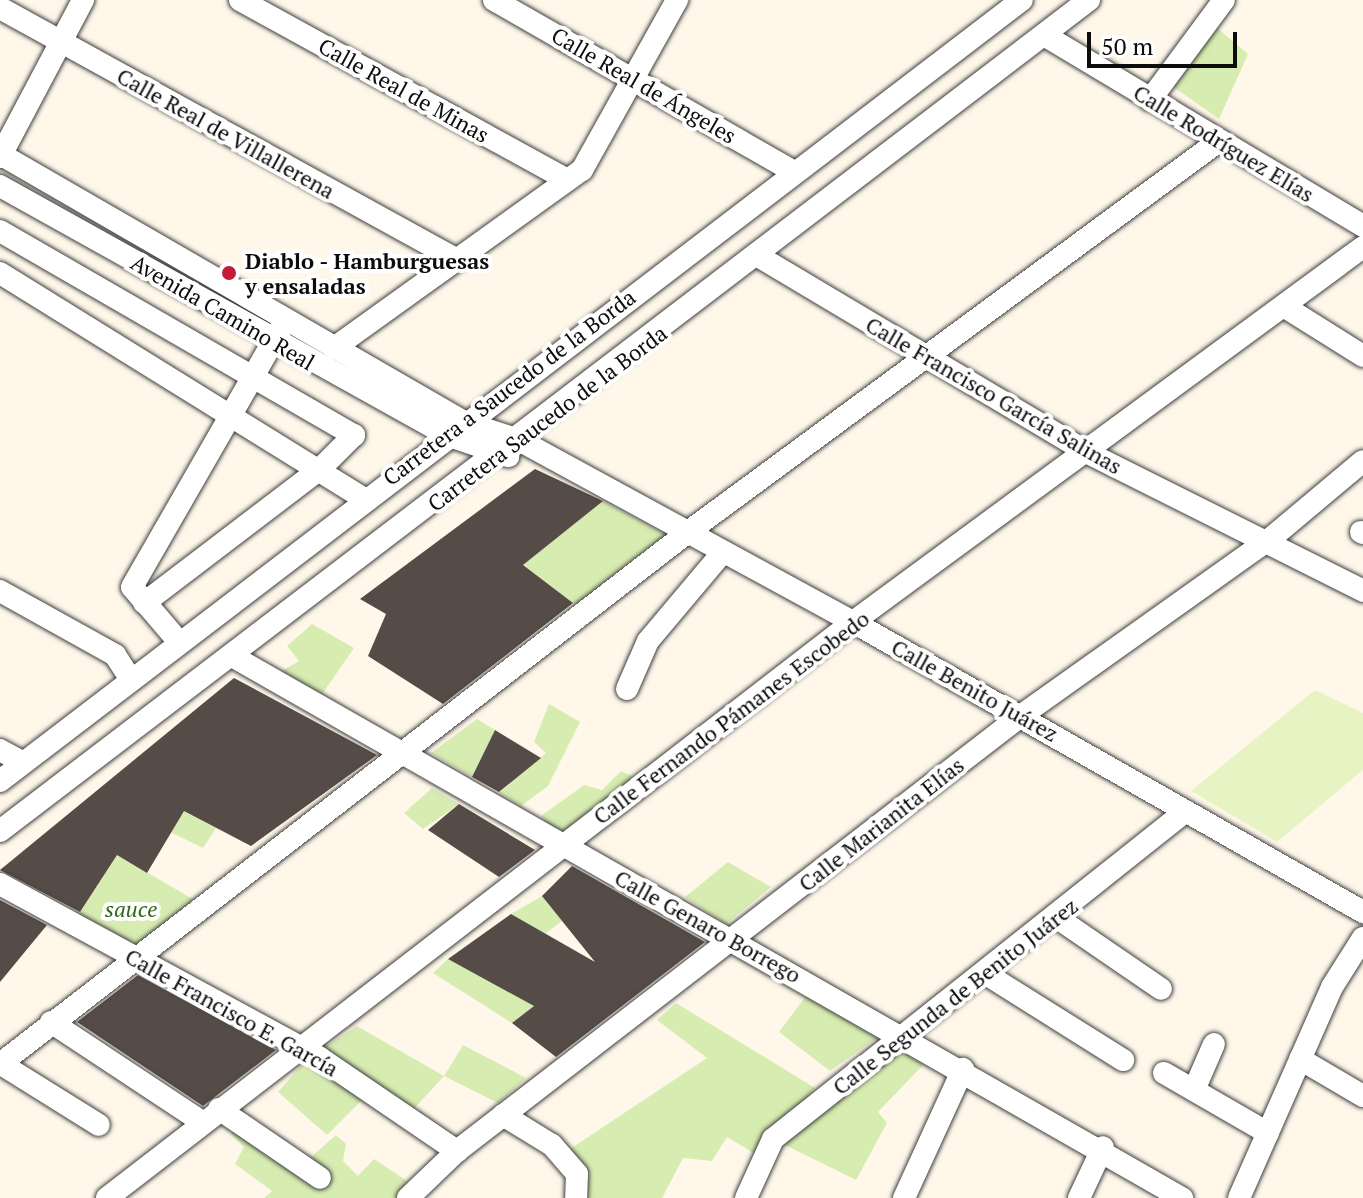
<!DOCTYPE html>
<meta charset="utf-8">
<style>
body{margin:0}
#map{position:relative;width:1363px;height:1198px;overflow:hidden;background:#fff8ea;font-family:"PT Serif",serif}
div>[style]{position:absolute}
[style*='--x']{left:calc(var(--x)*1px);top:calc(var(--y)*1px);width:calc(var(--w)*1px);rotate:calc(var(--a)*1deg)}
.green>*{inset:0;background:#d7ecb1}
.pitch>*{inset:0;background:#e8f3c4}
.building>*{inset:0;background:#554b47}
.roads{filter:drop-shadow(0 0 2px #3f3f3f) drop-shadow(0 0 2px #3f3f3f)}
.minor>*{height:22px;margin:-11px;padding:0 11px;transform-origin:11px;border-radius:11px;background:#fff}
.dots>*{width:22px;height:22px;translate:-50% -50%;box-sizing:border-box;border:4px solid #fff;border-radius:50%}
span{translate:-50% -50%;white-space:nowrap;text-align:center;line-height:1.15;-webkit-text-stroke:8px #fff;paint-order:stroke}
.street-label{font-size:22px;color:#0c0c0c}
.poi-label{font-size:22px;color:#0c0c0c;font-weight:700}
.left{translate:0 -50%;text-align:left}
.park-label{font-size:22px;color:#336718;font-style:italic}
.scale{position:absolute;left:1087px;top:32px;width:150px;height:36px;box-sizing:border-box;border:4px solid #0c0c0c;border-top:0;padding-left:10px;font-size:24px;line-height:28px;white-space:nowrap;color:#0c0c0c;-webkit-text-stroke:6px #fff;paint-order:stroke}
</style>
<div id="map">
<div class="green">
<i style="clip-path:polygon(1216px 27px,1248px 54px,1219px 119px,1172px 86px)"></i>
<i style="clip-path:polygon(603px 501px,678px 541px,585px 612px,523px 565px)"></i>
<i style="clip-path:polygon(312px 624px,354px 648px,316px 703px,271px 677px,299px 661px,287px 646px)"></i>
<i style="clip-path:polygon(549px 704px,580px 722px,548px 786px,521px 806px,499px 793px,546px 753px,534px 742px)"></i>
<i style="clip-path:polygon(477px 719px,495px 730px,472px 777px,431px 753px)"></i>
<i style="clip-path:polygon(621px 771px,646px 782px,564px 845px,541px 816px,584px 785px,602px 790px)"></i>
<i style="clip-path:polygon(432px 788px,459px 804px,423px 829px,404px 813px)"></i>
<i style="clip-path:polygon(184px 811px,216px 828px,203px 848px,170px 832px)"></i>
<i style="clip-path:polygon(117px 855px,203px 905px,135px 958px,73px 923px)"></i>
<i style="clip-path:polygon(728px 862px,771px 887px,726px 924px,685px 897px)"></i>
<i style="clip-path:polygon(542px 896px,562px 921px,545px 934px,511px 914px)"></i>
<i style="clip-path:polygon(448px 959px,513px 993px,534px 1006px,512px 1023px,433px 973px)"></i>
<i style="clip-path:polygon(806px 996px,881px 1035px,830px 1071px,779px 1032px)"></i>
<i style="clip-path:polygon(676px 1003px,815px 1088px,757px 1155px,727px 1137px,712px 1161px,683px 1158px,662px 1198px,577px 1198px,561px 1155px,707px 1058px,657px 1020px)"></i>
<i style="clip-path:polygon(357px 1026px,444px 1076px,463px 1045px,526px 1078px,498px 1103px,444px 1076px,412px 1111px,322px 1049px)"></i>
<i style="clip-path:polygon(894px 1040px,924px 1064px,878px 1112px,887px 1123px,856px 1180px,773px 1139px)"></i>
<i style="clip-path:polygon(302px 1064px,363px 1099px,327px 1135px,278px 1092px)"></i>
<i style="clip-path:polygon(236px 1127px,309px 1159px,336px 1135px,346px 1144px,343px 1161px,358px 1176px,374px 1159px,413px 1185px,398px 1198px,264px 1198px,272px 1191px,235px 1164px,244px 1147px,231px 1134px)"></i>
</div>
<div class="pitch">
<i style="clip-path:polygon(1315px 690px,1363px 713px,1363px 770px,1277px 842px,1191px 791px)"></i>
</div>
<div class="building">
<i style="clip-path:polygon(535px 469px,603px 501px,523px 565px,573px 603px,443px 704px,368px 656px,386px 614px,360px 599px)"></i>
<i style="clip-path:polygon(234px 678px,377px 755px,251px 846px,184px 811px,147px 873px,117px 855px,80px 912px,0 870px)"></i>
<i style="clip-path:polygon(495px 730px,541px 758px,499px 792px,472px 777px)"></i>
<i style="clip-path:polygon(459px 804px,535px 850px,499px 877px,428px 830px)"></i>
<i style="clip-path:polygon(572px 866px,705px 942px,556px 1057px,512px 1023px,534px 1006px,448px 959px,511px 914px,595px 962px,542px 896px)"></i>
<i style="clip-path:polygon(0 900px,47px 925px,0 982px)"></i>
<i style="clip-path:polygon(138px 975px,276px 1050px,203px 1106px,77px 1022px)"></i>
</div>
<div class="roads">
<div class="minor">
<i style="--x:240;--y:0;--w:373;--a:28.8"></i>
<i style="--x:494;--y:0;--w:344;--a:29.8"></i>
<i style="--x:0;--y:8;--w:516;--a:28.85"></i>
<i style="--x:1044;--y:35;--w:372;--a:30.9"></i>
<i style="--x:1150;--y:100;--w:124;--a:-53.5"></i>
<i style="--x:0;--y:154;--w:536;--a:30.01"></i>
<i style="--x:464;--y:422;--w:58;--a:18.1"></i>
<i style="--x:519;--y:440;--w:380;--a:28.6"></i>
<i style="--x:853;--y:622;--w:587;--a:29.62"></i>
<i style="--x:0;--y:157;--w:178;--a:-62.1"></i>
<i style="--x:0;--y:186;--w:512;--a:29.12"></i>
<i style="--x:447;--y:435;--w:65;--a:19"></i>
<i style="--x:0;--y:231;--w:409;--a:30"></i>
<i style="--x:354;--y:435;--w:48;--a:135"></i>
<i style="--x:320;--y:469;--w:221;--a:142.7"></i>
<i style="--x:758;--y:256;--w:384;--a:30.8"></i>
<i style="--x:1088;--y:453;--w:308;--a:26.6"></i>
<i style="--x:0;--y:273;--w:427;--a:31.8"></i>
<i style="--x:1285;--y:307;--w:92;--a:32.1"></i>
<i style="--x:334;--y:348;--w:305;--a:-35.7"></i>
<i style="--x:582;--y:170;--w:195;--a:-60.8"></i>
<i style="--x:1361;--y:532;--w:2;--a:27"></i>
<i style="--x:0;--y:591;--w:132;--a:29.1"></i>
<i style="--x:115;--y:655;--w:30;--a:57"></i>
<i style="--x:179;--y:642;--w:72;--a:-130.5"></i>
<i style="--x:132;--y:587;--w:299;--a:-60.1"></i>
<i style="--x:232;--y:656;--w:1094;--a:29.71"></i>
<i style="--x:627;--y:689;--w:52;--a:-66.4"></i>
<i style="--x:648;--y:641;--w:116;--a:-49.9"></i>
<i style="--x:0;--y:750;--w:25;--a:29"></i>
<i style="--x:0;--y:781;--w:1286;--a:-37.39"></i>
<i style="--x:0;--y:831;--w:1370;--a:-37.35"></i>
<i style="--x:0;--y:884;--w:364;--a:28.5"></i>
<i style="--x:320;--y:1058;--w:166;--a:34.2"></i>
<i style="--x:1056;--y:917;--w:127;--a:34.4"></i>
<i style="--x:986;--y:974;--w:162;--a:32.1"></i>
<i style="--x:51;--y:1022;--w:181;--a:33.5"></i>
<i style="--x:1300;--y:1059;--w:73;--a:30.4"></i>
<i style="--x:0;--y:1064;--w:870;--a:-37.71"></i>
<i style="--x:688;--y:532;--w:659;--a:-36.37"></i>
<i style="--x:1;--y:1064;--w:115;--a:31.9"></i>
<i style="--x:1164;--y:1073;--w:120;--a:30"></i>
<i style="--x:1194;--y:1090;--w:50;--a:-66.5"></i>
<i style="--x:219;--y:1109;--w:122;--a:34.3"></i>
<i style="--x:503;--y:1115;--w:57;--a:31.5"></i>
<i style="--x:552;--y:1145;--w:38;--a:49"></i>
<i style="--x:577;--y:1174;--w:24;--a:92"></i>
<i style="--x:107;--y:1198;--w:942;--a:-37.67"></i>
<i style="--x:853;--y:622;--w:633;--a:-36.33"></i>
<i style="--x:408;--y:1198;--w:68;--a:-43.8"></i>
<i style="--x:457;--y:1151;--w:714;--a:-37.66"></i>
<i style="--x:1022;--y:715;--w:304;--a:-35.4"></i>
<i style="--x:1270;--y:539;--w:121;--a:-40"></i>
<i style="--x:746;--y:1198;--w:65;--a:-65.4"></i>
<i style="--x:773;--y:1139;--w:527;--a:-38.46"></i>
<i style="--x:904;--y:1198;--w:142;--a:-65.4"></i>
<i style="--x:1079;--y:1198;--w:56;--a:-64.8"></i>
<i style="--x:1239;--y:1198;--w:231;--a:-66.2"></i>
<i style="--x:1332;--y:987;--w:58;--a:-57.7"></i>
</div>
</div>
<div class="dots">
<i style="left:229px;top:273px;background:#c51a38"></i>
</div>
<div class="street-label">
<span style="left:644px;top:85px;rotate:30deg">Calle Real de Ángeles</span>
<span style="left:404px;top:90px;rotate:29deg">Calle Real de Minas</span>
<span style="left:226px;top:133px;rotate:29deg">Calle Real de Villallerena</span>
<span style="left:1224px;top:143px;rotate:31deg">Calle Rodríguez Elías</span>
<span style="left:223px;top:312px;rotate:30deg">Avenida Camino Real</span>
<span style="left:509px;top:387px;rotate:-37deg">Carretera a Saucedo de la Borda</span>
<span style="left:994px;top:395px;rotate:30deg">Calle Francisco García Salinas</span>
<span style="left:547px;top:418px;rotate:-37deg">Carretera Saucedo de la Borda</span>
<span style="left:975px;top:690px;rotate:29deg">Calle Benito Juárez</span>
<span style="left:731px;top:717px;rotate:-37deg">Calle Fernando Pámanes Escobedo</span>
<span style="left:881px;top:824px;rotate:-38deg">Calle Marianita Elías</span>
<span style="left:708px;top:926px;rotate:29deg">Calle Genaro Borrego</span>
<span style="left:955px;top:996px;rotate:-38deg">Calle Segunda de Benito Juárez</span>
<span style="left:232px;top:1012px;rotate:29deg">Calle Francisco E. García</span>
</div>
<div class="poi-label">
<span class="left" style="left:245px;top:273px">Diablo - Hamburguesas<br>y ensaladas</span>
</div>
<div class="park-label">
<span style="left:131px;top:909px">sauce</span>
</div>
<div class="scale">50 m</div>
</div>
